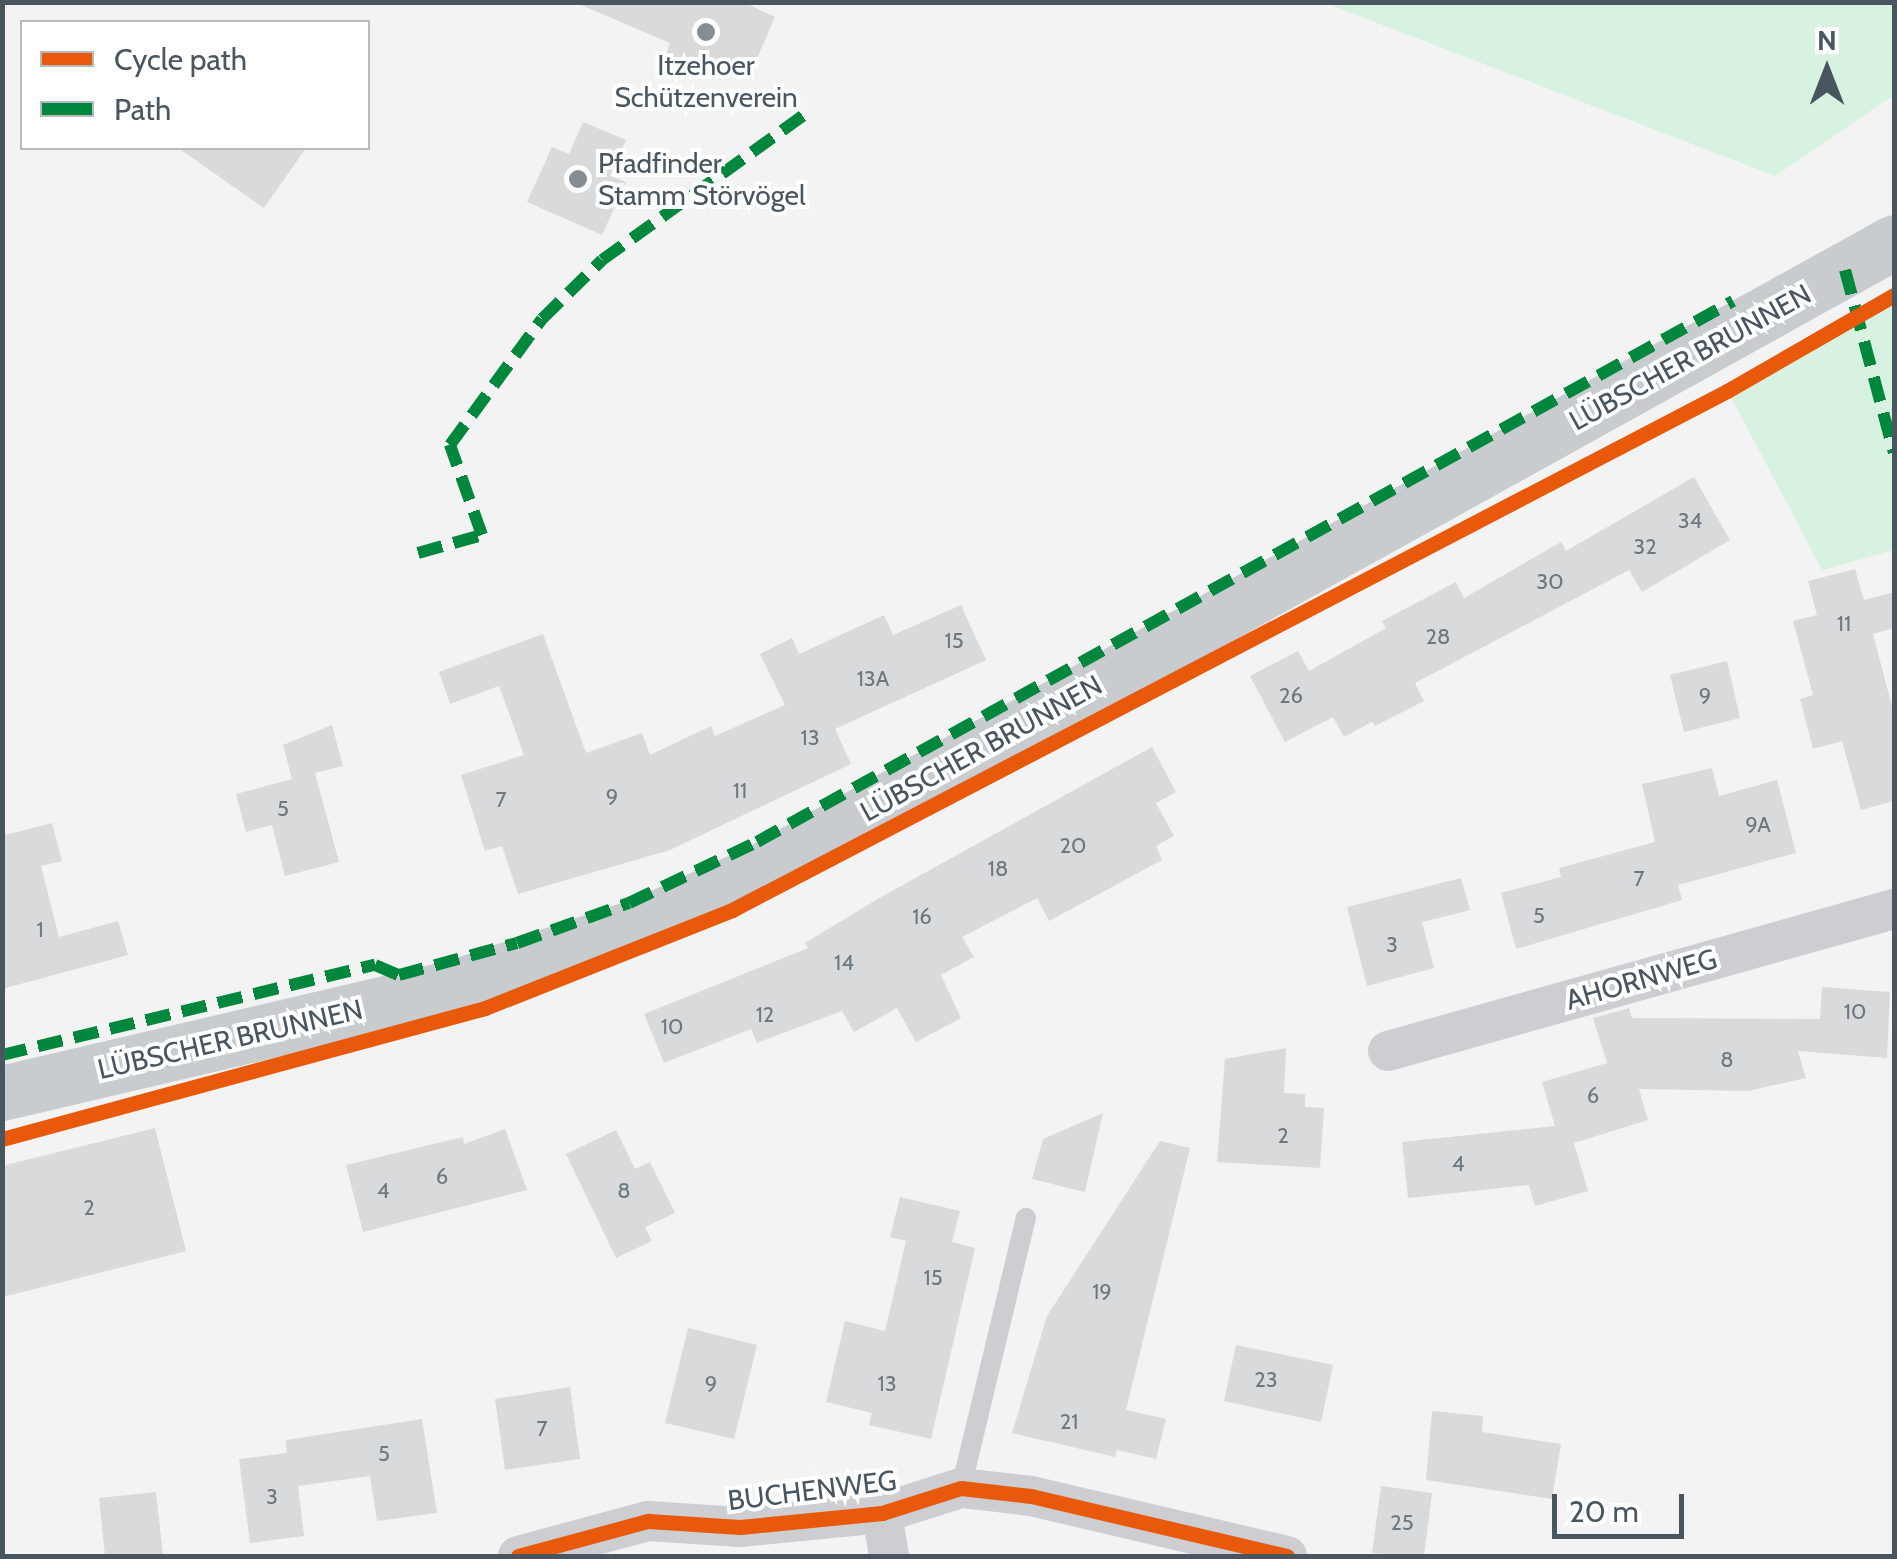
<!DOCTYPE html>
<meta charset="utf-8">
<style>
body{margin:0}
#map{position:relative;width:1897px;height:1559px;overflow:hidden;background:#f3f3f3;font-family:Cabin,sans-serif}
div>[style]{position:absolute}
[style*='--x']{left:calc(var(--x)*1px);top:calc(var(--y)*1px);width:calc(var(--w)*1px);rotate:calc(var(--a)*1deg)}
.green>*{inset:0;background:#d8f2e1}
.building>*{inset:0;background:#d9dadb}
.service>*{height:20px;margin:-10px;padding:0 10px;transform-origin:10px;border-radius:10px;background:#ccced1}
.minor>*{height:40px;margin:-20px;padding:0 20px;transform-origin:20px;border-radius:20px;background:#ccced1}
.primary>*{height:55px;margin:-27.5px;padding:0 27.5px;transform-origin:27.5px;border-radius:27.5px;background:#c8cccf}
.quiet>*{height:12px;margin-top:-6px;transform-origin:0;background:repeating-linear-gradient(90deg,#00873e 0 25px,transparent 0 37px)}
.cycleway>*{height:15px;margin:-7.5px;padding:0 7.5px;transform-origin:7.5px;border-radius:7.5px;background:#e8590c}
.dots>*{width:28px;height:28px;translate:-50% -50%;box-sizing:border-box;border:5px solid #fff;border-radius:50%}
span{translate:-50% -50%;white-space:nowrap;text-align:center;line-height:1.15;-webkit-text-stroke:8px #fff;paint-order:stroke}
.number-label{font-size:22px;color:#6e7880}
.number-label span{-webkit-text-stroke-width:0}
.poi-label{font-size:28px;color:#495660}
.left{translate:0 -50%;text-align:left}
.street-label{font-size:28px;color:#495660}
.frame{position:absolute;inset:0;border:5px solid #495660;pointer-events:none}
.legend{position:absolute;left:20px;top:20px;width:350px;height:130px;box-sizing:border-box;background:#fff;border:2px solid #b6bbbf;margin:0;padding:12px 18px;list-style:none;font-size:30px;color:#495660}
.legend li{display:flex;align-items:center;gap:20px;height:50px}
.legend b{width:50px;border:2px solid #b6bbbf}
.north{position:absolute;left:1777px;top:20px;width:100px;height:100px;-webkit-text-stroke:8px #fff;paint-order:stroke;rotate:0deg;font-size:28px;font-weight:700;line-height:40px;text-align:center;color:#495660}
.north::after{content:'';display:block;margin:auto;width:35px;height:45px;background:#495660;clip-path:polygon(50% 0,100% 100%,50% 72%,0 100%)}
.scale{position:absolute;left:1552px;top:1494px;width:132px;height:45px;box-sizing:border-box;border:5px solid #495660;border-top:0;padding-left:12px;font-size:30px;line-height:35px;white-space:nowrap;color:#495660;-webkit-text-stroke:8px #fff;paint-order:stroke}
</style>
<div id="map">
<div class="green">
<i style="clip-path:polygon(1325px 3px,1894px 3px,1894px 95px,1775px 176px)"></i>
<i style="clip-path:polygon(1894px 303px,1894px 550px,1822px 570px,1731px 397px)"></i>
</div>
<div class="building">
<i style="clip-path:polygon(574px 2px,743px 2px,775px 17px,749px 77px,726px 68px,721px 80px,665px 57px,670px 43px)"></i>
<i style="clip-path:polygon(583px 122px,626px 140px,610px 176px,626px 182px,602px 235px,527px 202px,552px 147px,569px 154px)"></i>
<i style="clip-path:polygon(178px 148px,306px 148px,264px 208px)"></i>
<i style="clip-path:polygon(1694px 477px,1730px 540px,1642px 592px,1629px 570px,1415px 683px,1424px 701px,1375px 726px,1372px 722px,1344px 737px,1333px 717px,1285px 742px,1250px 676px,1298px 651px,1309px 671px,1386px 628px,1382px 621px,1456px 582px,1464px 598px,1561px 542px,1566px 551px)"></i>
<i style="clip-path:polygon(1855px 569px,1864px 600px,1894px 592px,1894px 628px,1873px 634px,1894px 714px,1894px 801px,1861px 810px,1842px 741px,1813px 749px,1800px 699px,1813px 695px,1793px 621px,1817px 615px,1808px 581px)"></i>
<i style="clip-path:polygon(961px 605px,986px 660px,835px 729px,851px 764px,670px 850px,518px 894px,502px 846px,485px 851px,461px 775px,524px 755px,499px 686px,450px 704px,439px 672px,543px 634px,586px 753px,642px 733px,650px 755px,711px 726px,715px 736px,785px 705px,760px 654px,792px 638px,799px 654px,884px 615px,893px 635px)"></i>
<i style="clip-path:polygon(1727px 661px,1740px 718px,1684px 732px,1670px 675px)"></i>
<i style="clip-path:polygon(332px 725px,343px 766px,315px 773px,339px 862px,285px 876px,272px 825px,246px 832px,236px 794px,292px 779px,283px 745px)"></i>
<i style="clip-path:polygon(1152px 747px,1176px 792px,1156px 803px,1174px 836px,1156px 846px,1162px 860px,1049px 921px,1037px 898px,962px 937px,974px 957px,941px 975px,961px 1018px,916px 1042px,897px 1008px,854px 1032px,842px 1011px,757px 1043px,751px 1029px,664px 1063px,644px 1014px,808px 948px,805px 943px,881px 897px)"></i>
<i style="clip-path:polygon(1712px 768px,1719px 796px,1777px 780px,1796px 853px,1678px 885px,1682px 900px,1516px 949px,1501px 893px,1561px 877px,1559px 868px,1655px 842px,1642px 784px)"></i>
<i style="clip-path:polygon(52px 823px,62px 861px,41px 866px,59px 937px,118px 921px,128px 955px,2px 989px,2px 836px)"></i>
<i style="clip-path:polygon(1461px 878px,1470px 910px,1422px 922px,1434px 968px,1367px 986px,1347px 907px)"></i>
<i style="clip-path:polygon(1822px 987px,1890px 992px,1887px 1058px,1798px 1051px,1806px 1078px,1748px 1091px,1639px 1089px,1648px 1120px,1574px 1143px,1588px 1191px,1535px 1206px,1529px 1185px,1408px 1198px,1402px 1142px,1555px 1126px,1542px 1082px,1607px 1063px,1593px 1018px,1629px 1008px,1632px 1018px,1820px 1019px)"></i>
<i style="clip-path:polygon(1286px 1048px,1284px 1093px,1305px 1094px,1305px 1107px,1324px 1108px,1320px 1168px,1217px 1162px,1225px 1059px)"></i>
<i style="clip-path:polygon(1103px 1113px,1085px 1192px,1032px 1179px,1043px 1139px)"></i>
<i style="clip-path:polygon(155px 1128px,186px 1251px,2px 1297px,2px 1166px)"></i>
<i style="clip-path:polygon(505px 1129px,527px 1190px,363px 1232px,346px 1165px,463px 1137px,464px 1144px)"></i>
<i style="clip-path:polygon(616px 1130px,635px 1169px,650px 1162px,675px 1213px,645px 1227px,652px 1241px,616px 1258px,566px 1154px)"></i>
<i style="clip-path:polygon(1160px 1141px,1190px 1148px,1126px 1410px,1166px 1419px,1156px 1459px,1117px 1450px,1115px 1457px,1012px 1433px,1047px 1316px)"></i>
<i style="clip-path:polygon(900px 1197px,960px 1211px,952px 1242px,975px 1248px,931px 1439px,869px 1425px,872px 1413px,826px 1402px,845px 1321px,885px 1331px,906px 1241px,890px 1237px)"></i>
<i style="clip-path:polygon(688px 1328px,757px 1345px,734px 1439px,665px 1423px)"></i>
<i style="clip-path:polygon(1236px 1345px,1333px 1365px,1321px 1422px,1224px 1401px)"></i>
<i style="clip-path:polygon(570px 1387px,580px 1459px,505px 1470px,495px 1399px)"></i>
<i style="clip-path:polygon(1432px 1411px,1483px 1416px,1482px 1432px,1561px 1444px,1552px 1499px,1426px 1480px)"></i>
<i style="clip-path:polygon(422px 1419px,437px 1513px,377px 1521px,370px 1476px,298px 1486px,304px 1536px,250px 1543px,239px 1459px,287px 1453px,286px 1440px)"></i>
<i style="clip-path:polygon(1381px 1486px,1432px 1493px,1424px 1556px,1372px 1553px)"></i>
<i style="clip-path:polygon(156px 1492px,163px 1556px,105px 1556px,99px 1498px)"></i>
</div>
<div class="service">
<i style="--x:961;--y:1488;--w:278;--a:-76.5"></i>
</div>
<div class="minor">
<i style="--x:1388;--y:1051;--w:526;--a:-15.68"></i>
<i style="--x:882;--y:1513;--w:44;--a:80.8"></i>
<i style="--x:518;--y:1556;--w:135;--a:-15.1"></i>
<i style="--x:648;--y:1521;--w:92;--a:3.7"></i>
<i style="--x:740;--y:1527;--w:143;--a:-5.6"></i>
<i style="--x:882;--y:1513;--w:83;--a:-17.6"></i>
<i style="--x:961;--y:1488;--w:70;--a:6.5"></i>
<i style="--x:1031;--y:1496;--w:263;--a:13.2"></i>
</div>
<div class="primary">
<i style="--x:2;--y:1093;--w:467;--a:-13.2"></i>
<i style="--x:457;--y:986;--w:196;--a:-18.4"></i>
<i style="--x:643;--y:924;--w:126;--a:-24.3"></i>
<i style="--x:758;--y:872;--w:1299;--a:-29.01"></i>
</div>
<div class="quiet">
<i style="--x:1845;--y:270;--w:189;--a:75"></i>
<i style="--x:418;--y:553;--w:66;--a:-15.7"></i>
<i style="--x:482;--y:535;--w:96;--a:-109.6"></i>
<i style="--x:450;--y:445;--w:156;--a:-53.9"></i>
<i style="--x:542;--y:319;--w:84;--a:-44.5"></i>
<i style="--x:602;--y:260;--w:250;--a:-35.7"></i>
<i style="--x:2;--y:1055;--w:384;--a:-13.6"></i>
<i style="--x:375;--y:965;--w:26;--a:23"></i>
<i style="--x:399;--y:975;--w:122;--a:-15.2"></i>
<i style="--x:517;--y:943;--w:119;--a:-19.7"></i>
<i style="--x:629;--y:903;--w:142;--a:-25.5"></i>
<i style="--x:757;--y:842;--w:1116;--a:-29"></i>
</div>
<div class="cycleway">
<i style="--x:2;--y:1139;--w:500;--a:-15.17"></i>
<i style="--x:485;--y:1008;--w:266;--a:-21.6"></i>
<i style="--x:732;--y:910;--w:1122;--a:-27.55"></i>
<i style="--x:1727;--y:391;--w:193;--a:-29.9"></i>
<i style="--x:518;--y:1556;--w:135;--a:-15.1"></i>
<i style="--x:648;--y:1521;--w:92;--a:3.7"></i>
<i style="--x:740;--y:1527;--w:143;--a:-5.6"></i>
<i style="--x:882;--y:1513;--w:83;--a:-17.6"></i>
<i style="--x:961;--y:1488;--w:70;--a:6.5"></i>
<i style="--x:1031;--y:1496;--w:263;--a:13.2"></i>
</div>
<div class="dots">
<i style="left:706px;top:32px;background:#848d93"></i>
<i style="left:578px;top:179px;background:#848d93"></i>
</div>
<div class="number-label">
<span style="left:1690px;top:521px">34</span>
<span style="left:1645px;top:547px">32</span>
<span style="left:1550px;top:582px">30</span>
<span style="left:1844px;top:624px">11</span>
<span style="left:1438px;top:637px">28</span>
<span style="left:954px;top:641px">15</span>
<span style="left:873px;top:679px">13A</span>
<span style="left:1291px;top:696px">26</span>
<span style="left:1705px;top:696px">9</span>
<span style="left:810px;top:738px">13</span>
<span style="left:740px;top:791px">11</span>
<span style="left:612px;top:797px">9</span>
<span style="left:501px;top:800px">7</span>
<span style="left:283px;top:809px">5</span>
<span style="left:1758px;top:825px">9A</span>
<span style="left:1073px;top:846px">20</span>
<span style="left:998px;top:869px">18</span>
<span style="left:1639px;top:879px">7</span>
<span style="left:1539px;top:916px">5</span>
<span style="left:922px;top:917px">16</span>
<span style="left:40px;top:930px">1</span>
<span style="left:1392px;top:945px">3</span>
<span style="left:844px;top:963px">14</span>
<span style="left:1855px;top:1012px">10</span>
<span style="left:765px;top:1015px">12</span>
<span style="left:672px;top:1027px">10</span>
<span style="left:1727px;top:1060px">8</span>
<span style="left:1593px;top:1096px">6</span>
<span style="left:1283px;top:1136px">2</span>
<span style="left:1458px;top:1164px">4</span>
<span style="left:442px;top:1177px">6</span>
<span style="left:383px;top:1191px">4</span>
<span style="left:624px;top:1191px">8</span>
<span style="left:89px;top:1208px">2</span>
<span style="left:933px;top:1278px">15</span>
<span style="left:1102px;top:1292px">19</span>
<span style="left:1266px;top:1380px">23</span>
<span style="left:711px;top:1384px">9</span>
<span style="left:887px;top:1384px">13</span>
<span style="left:1069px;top:1422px">21</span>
<span style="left:542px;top:1429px">7</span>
<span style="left:384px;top:1454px">5</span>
<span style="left:272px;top:1497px">3</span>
<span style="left:1402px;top:1523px">25</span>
</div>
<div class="poi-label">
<span style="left:706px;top:81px">Itzehoer<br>Schützenverein</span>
<span class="left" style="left:598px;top:179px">Pfadfinder<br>Stamm Störvögel</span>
</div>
<div class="street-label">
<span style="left:1690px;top:357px;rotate:-29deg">LÜBSCHER BRUNNEN</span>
<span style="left:981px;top:748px;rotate:-29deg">LÜBSCHER BRUNNEN</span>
<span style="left:1641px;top:979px;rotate:-16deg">AHORNWEG</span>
<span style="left:230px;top:1039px;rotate:-13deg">LÜBSCHER BRUNNEN</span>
<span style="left:812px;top:1490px;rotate:-7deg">BUCHENWEG</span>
</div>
<div class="frame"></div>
<ul class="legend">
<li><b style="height:12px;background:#e8590c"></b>Cycle path</li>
<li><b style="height:12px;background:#00873e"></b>Path</li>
</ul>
<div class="north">N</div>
<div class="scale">20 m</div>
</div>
